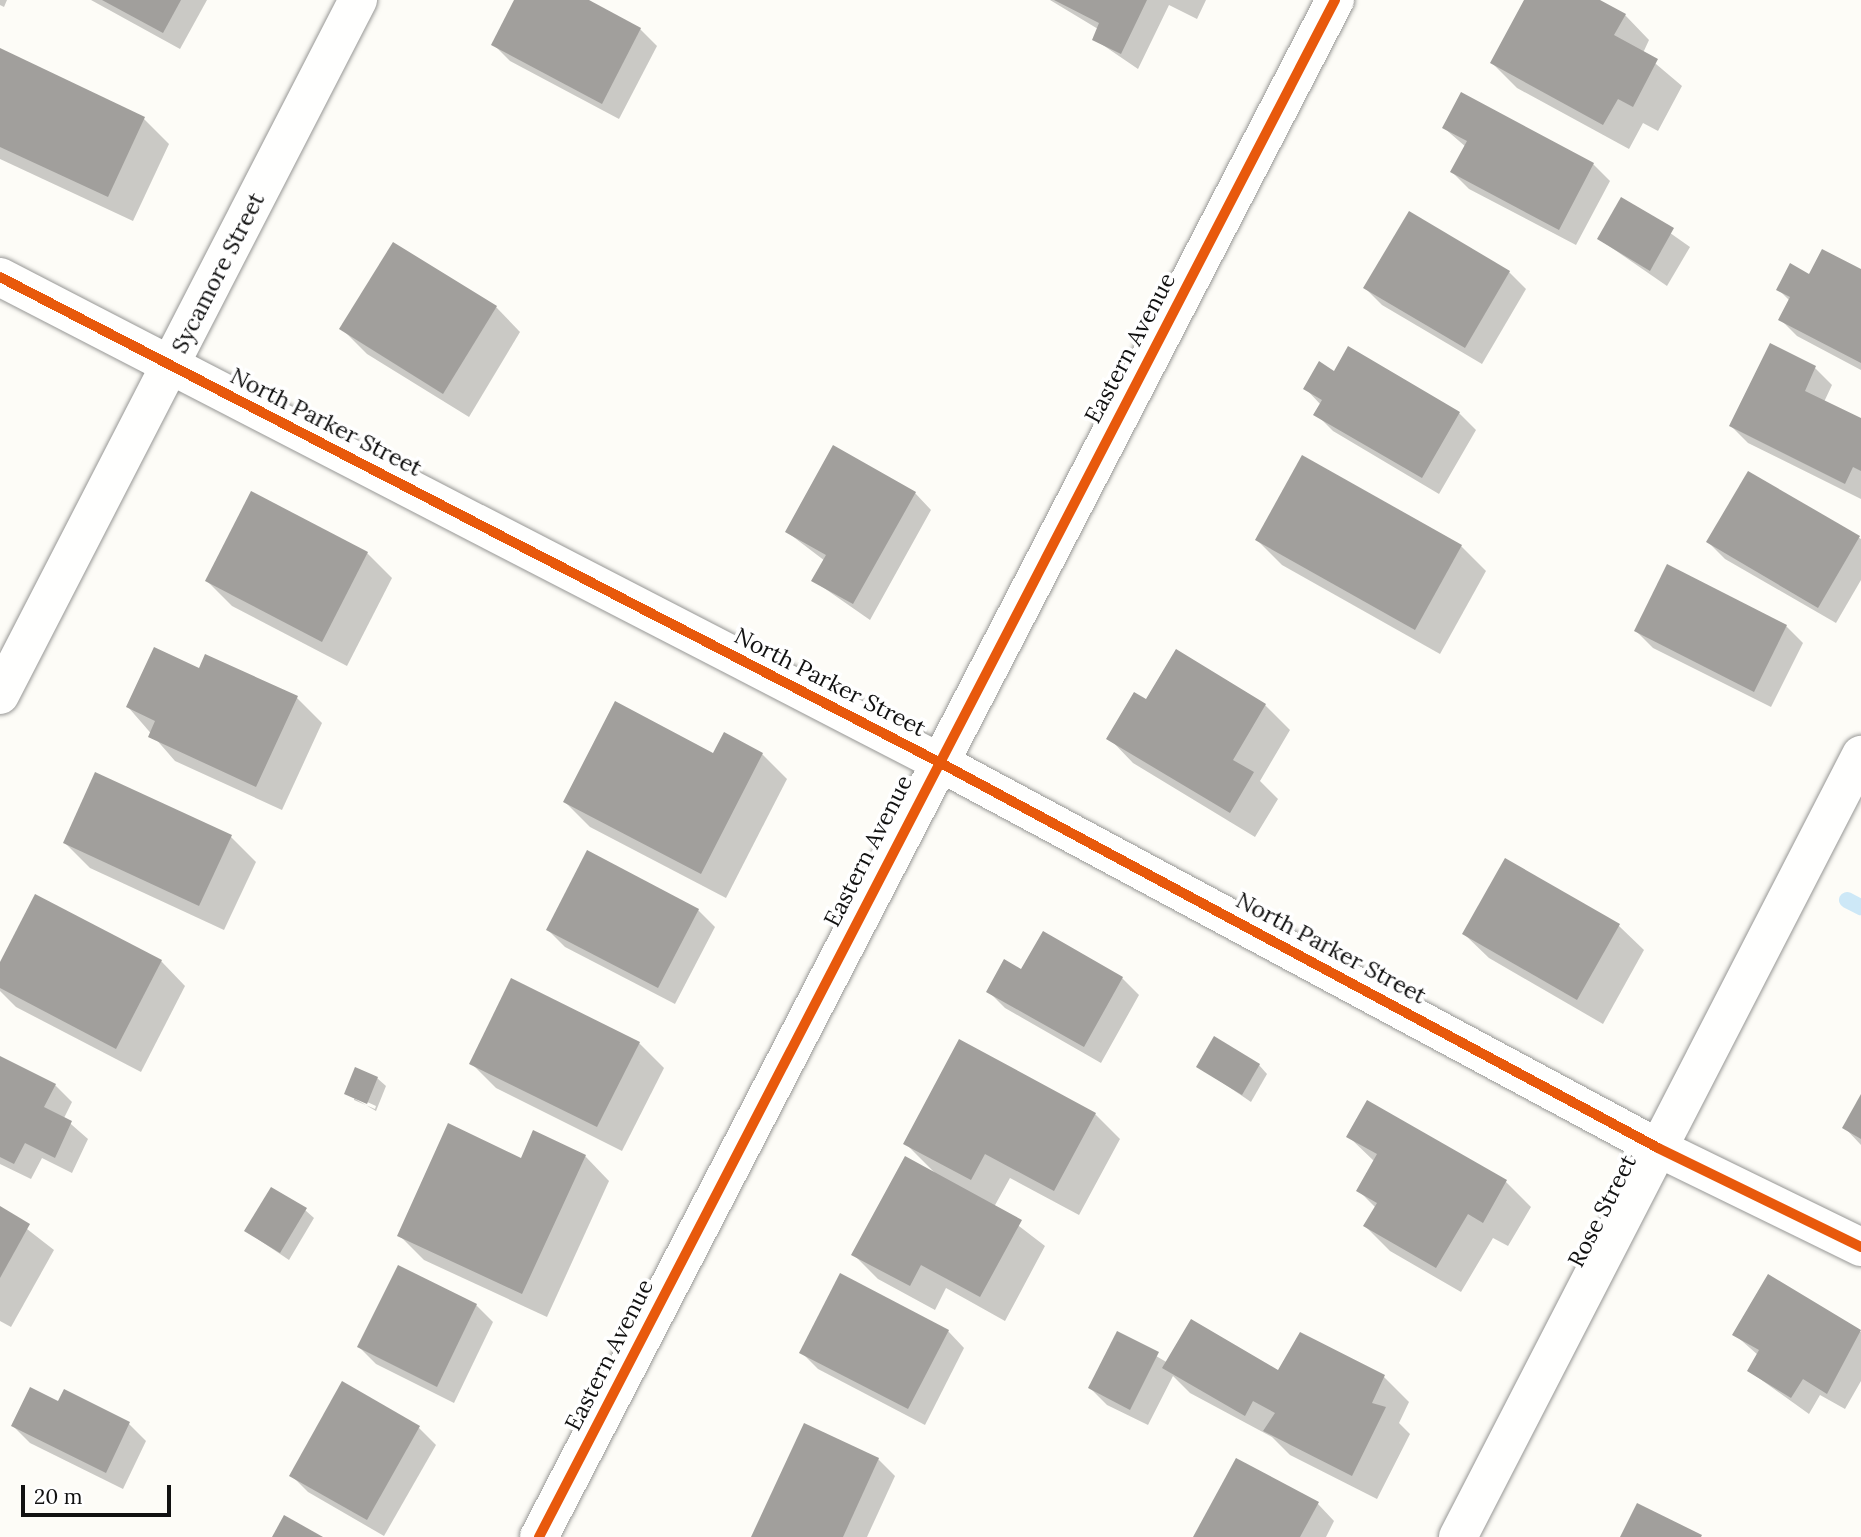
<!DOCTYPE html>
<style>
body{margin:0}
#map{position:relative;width:1861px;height:1537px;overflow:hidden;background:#fdfcf7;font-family:Lora,serif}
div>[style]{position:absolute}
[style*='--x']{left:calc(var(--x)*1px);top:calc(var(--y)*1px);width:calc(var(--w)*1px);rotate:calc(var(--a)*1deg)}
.shadow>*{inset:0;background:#0003}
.stream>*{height:16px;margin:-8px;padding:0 8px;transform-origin:8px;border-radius:8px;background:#cde8f7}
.building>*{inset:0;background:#a19f9c}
.roads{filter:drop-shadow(0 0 2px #979795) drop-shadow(0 0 2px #979795)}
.minor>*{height:38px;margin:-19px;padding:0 19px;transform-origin:19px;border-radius:19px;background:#fffffe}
.cycleway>*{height:10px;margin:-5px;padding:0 5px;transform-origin:5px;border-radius:5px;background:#e8590c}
span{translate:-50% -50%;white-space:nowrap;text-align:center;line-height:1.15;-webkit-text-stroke:7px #fff;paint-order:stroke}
.street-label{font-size:23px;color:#111}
.scale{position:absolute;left:21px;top:1485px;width:150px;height:32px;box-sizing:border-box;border:4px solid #111;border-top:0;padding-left:9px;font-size:21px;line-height:24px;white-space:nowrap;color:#111;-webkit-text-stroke:5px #fff;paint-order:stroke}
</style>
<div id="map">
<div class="shadow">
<i style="clip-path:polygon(0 0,7px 0,4px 7px,0 5px)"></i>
<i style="clip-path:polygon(91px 0,207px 0,180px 49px)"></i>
<i style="clip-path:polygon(516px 0,585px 0,640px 29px,657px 46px,619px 119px,510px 61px,493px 44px)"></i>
<i style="clip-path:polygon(1050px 0,1206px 0,1197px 19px,1169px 5px,1138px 69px,1094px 39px,1098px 29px)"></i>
<i style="clip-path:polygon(1526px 0,1596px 0,1625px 15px,1649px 40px,1643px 53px,1682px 86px,1658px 131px,1643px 123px,1629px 149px,1517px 88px,1492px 63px)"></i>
<i style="clip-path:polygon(0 50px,144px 119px,169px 144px,133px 221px,0 159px)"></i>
<i style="clip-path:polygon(1444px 128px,1593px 164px,1610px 181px,1576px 245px,1469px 189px,1452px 172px,1466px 147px)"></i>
<i style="clip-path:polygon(1622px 199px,1690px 247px,1667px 286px,1599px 239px)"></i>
<i style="clip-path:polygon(1861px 271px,1861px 370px,1797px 336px,1780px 319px,1790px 301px,1779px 290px,1810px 276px)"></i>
<i style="clip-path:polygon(1509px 272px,1526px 289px,1482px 364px,1382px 305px,1365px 288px)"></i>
<i style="clip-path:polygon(496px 307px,520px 332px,469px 417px,367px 354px,342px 329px)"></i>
<i style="clip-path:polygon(1815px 368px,1832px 385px,1824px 402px,1861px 420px,1861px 499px,1748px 443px,1731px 426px)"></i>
<i style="clip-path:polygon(1334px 373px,1459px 413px,1476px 430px,1439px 494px,1333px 431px,1316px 414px,1321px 405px,1305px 388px)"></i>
<i style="clip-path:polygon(1749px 473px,1861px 539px,1861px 580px,1836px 623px,1725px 559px,1708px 542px)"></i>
<i style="clip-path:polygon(915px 493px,931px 510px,870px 620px,814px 581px,825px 561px,787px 532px)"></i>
<i style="clip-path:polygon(1257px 540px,1461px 546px,1486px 571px,1440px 654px,1282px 565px)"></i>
<i style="clip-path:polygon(367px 553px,392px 578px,347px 666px,232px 606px,207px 581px)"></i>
<i style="clip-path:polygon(1786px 626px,1803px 643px,1771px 707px,1653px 648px,1636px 631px)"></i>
<i style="clip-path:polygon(1176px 651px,1265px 705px,1290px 730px,1260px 781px,1278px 799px,1255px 837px,1133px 763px,1109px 738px,1147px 701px)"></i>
<i style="clip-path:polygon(200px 670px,297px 698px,322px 723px,282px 810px,175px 761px,128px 707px)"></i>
<i style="clip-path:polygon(762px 754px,787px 779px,726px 898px,590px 827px,565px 802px,714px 755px)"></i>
<i style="clip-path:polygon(96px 774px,231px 837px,256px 862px,224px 930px,90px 868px,65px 843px)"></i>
<i style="clip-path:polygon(1506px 861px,1619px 926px,1644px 950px,1603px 1024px,1489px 958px,1464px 934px)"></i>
<i style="clip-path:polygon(698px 910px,715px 927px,675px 1004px,565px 947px,548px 930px)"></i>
<i style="clip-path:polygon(1044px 933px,1122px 978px,1139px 995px,1101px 1063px,1005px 1008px,988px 991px,1022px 971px)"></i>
<i style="clip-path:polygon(161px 961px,185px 986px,141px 1072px,16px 1007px,0 991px,0 965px)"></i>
<i style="clip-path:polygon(639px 1043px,664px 1068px,622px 1151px,496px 1088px,471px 1063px)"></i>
<i style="clip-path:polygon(0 1058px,55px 1085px,72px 1102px,64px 1118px,88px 1139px,72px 1173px,42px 1158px,31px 1179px,0 1164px)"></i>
<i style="clip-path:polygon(1259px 1065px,1267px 1074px,1251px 1102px,1198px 1066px)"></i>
<i style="clip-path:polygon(evenodd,377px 1078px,386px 1086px,376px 1111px,347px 1094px,377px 1078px,354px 1096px,376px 1106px,375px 1109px,354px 1100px,354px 1096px)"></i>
<i style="clip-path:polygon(1861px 1098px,1861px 1145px,1845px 1128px)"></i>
<i style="clip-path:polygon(1095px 1114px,1120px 1139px,1079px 1215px,1010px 1178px,994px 1207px,1045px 1246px,1005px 1321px,946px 1288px,935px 1310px,878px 1279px,853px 1254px,936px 1174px,905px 1143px)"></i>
<i style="clip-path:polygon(1349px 1137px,1506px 1182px,1531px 1207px,1508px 1246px,1493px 1238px,1461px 1292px,1390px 1251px,1365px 1226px,1376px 1208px,1358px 1190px,1375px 1162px)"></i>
<i style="clip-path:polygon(585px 1156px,609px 1181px,547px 1317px,424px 1260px,399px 1235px,522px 1160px)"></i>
<i style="clip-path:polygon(0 1208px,54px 1250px,11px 1327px,0 1321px)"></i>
<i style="clip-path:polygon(305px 1210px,314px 1218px,289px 1260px,246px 1231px)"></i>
<i style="clip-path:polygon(1769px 1277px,1861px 1332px,1861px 1381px,1845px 1409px,1820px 1395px,1809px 1414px,1749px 1371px,1758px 1355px,1734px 1334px)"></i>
<i style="clip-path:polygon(476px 1305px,493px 1322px,454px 1403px,376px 1364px,359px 1347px)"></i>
<i style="clip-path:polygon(948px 1331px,964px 1348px,925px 1425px,818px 1369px,801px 1352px)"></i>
<i style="clip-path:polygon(1117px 1333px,1168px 1363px,1384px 1377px,1409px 1402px,1399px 1423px,1410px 1434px,1377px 1499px,1290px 1455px,1272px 1437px,1190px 1393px,1173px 1376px,1148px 1425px,1107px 1405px,1090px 1388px)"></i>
<i style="clip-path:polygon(129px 1424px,146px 1441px,123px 1489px,30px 1443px,13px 1426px)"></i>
<i style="clip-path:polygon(419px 1428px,436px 1445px,384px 1536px,308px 1492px,291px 1475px)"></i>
<i style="clip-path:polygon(878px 1459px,895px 1476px,867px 1537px,753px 1537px)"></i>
<i style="clip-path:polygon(1318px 1504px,1334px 1521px,1326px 1537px,1195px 1537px)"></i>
</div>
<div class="stream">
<i style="--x:1847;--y:900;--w:16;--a:27"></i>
</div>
<div class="building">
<i style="clip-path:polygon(102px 0,181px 0,163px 33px)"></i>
<i style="clip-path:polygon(514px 0,589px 0,641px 28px,602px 104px,491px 45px)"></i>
<i style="clip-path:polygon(1054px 0,1147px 0,1121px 54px,1092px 40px,1099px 23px)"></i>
<i style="clip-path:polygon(1524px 0,1600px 0,1626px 14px,1614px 35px,1658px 59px,1633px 107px,1618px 99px,1603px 125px,1490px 63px)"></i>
<i style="clip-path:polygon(0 48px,145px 117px,108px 197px,0 147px)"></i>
<i style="clip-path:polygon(1461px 92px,1594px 163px,1559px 230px,1450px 172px,1467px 141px,1442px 128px)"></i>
<i style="clip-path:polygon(1621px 197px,1674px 228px,1650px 271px,1597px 239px)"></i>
<i style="clip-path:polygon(1409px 211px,1510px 271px,1465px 348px,1363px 288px)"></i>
<i style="clip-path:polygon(393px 242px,497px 306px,443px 394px,339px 329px)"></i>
<i style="clip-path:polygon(1822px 249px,1861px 269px,1861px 363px,1778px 320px,1790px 297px,1776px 290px,1790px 263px,1809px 274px)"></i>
<i style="clip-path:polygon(1770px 343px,1816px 366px,1805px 391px,1861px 418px,1861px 471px,1853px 467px,1845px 484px,1729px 426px)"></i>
<i style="clip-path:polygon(1348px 346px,1460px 412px,1422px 478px,1313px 415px,1322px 400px,1303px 389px,1319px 361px,1334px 371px)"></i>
<i style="clip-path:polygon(833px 445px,916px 492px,853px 604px,811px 581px,826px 555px,785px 532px)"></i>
<i style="clip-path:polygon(1302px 455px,1462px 545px,1415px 630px,1255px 540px)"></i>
<i style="clip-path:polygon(1748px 471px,1860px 536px,1818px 608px,1706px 542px)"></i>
<i style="clip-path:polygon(251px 491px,368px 552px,322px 642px,205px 581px)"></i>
<i style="clip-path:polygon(1667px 564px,1787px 625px,1754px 692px,1634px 631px)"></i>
<i style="clip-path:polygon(154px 647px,199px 668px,205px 654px,298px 696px,256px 787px,148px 737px,155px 721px,126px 707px)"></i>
<i style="clip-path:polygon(1176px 649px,1266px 704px,1233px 760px,1254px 772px,1230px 813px,1106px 739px,1134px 692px,1146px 699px)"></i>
<i style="clip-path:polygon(615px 701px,713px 753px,724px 732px,763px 753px,701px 874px,563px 802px)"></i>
<i style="clip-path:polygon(95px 772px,232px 835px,199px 906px,63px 843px)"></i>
<i style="clip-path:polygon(587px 850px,699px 909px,658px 988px,546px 930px)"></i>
<i style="clip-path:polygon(1505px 858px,1620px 924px,1577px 1000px,1462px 934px)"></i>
<i style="clip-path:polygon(35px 894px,162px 960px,116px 1049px,0 988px,0 962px)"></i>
<i style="clip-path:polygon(1043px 931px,1123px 977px,1084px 1047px,986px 992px,1004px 959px,1021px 969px)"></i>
<i style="clip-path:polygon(511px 978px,640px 1042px,597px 1127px,469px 1064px)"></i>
<i style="clip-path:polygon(1214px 1036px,1260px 1064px,1242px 1095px,1196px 1067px)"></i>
<i style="clip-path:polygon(959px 1039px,1096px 1113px,1054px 1191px,985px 1154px,971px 1180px,903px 1144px)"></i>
<i style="clip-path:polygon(0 1056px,56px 1084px,44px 1107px,72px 1121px,55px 1158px,25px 1143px,14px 1164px,0 1157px)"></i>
<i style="clip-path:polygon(355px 1067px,378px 1077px,367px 1104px,344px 1094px)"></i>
<i style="clip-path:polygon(1861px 1094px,1861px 1139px,1842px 1128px)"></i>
<i style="clip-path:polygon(1367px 1100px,1507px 1180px,1483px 1223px,1468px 1214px,1436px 1268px,1363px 1226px,1377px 1203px,1356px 1191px,1377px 1154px,1346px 1137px)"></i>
<i style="clip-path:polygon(448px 1123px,521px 1158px,533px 1130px,586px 1155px,522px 1294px,397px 1236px)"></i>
<i style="clip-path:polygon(905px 1156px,1022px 1220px,980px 1297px,921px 1265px,910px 1286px,851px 1255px)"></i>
<i style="clip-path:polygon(271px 1187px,307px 1208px,280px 1253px,244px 1231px)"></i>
<i style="clip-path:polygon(0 1206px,30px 1224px,0 1278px)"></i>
<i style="clip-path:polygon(398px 1265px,477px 1304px,437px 1387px,357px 1347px)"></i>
<i style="clip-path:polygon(840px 1273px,949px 1330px,908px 1409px,799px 1353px)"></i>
<i style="clip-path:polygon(1768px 1274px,1861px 1330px,1827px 1394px,1803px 1379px,1791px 1398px,1747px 1371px,1759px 1350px,1732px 1335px)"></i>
<i style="clip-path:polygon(1191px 1319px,1278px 1370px,1300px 1332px,1385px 1375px,1372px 1403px,1386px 1407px,1352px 1476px,1263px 1431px,1275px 1413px,1253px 1401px,1245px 1416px,1162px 1368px)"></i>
<i style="clip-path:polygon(1117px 1331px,1159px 1352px,1130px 1410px,1088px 1388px)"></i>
<i style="clip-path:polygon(342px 1381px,420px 1426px,367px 1520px,289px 1476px)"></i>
<i style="clip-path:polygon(30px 1387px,58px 1401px,64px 1389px,130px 1422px,106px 1473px,11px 1426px)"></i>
<i style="clip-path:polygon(804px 1423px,879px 1458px,843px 1537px,751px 1537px)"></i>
<i style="clip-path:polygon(1236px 1458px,1319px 1502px,1300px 1537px,1193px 1537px)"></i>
<i style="clip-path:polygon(1637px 1503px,1702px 1535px,1701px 1537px,1620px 1537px)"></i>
<i style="clip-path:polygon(284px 1515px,323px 1537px,272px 1537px)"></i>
</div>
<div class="roads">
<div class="minor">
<i style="--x:0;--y:277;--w:1055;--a:27.32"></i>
<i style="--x:937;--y:761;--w:818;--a:28.22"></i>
<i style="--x:1658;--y:1148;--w:226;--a:26"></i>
<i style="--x:0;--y:695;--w:782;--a:-62.75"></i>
<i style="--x:539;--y:1537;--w:1731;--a:-62.62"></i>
<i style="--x:1458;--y:1537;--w:880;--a:-62.74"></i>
</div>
</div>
<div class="cycleway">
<i style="--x:0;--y:277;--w:1055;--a:27.32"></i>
<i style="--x:937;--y:761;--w:818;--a:28.22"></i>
<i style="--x:1658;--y:1148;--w:226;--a:26"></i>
<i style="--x:539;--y:1537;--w:1731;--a:-62.62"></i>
</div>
<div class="street-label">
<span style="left:218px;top:273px;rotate:-63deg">Sycamore Street</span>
<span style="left:1130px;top:348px;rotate:-62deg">Eastern Avenue</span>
<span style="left:326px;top:422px;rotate:27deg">North Parker Street</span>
<span style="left:830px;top:682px;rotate:27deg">North Parker Street</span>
<span style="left:868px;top:851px;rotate:-63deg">Eastern Avenue</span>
<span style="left:1331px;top:948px;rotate:28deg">North Parker Street</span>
<span style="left:1602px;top:1211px;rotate:-63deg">Rose Street</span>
<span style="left:609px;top:1355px;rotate:-63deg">Eastern Avenue</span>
</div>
<div class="scale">20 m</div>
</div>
